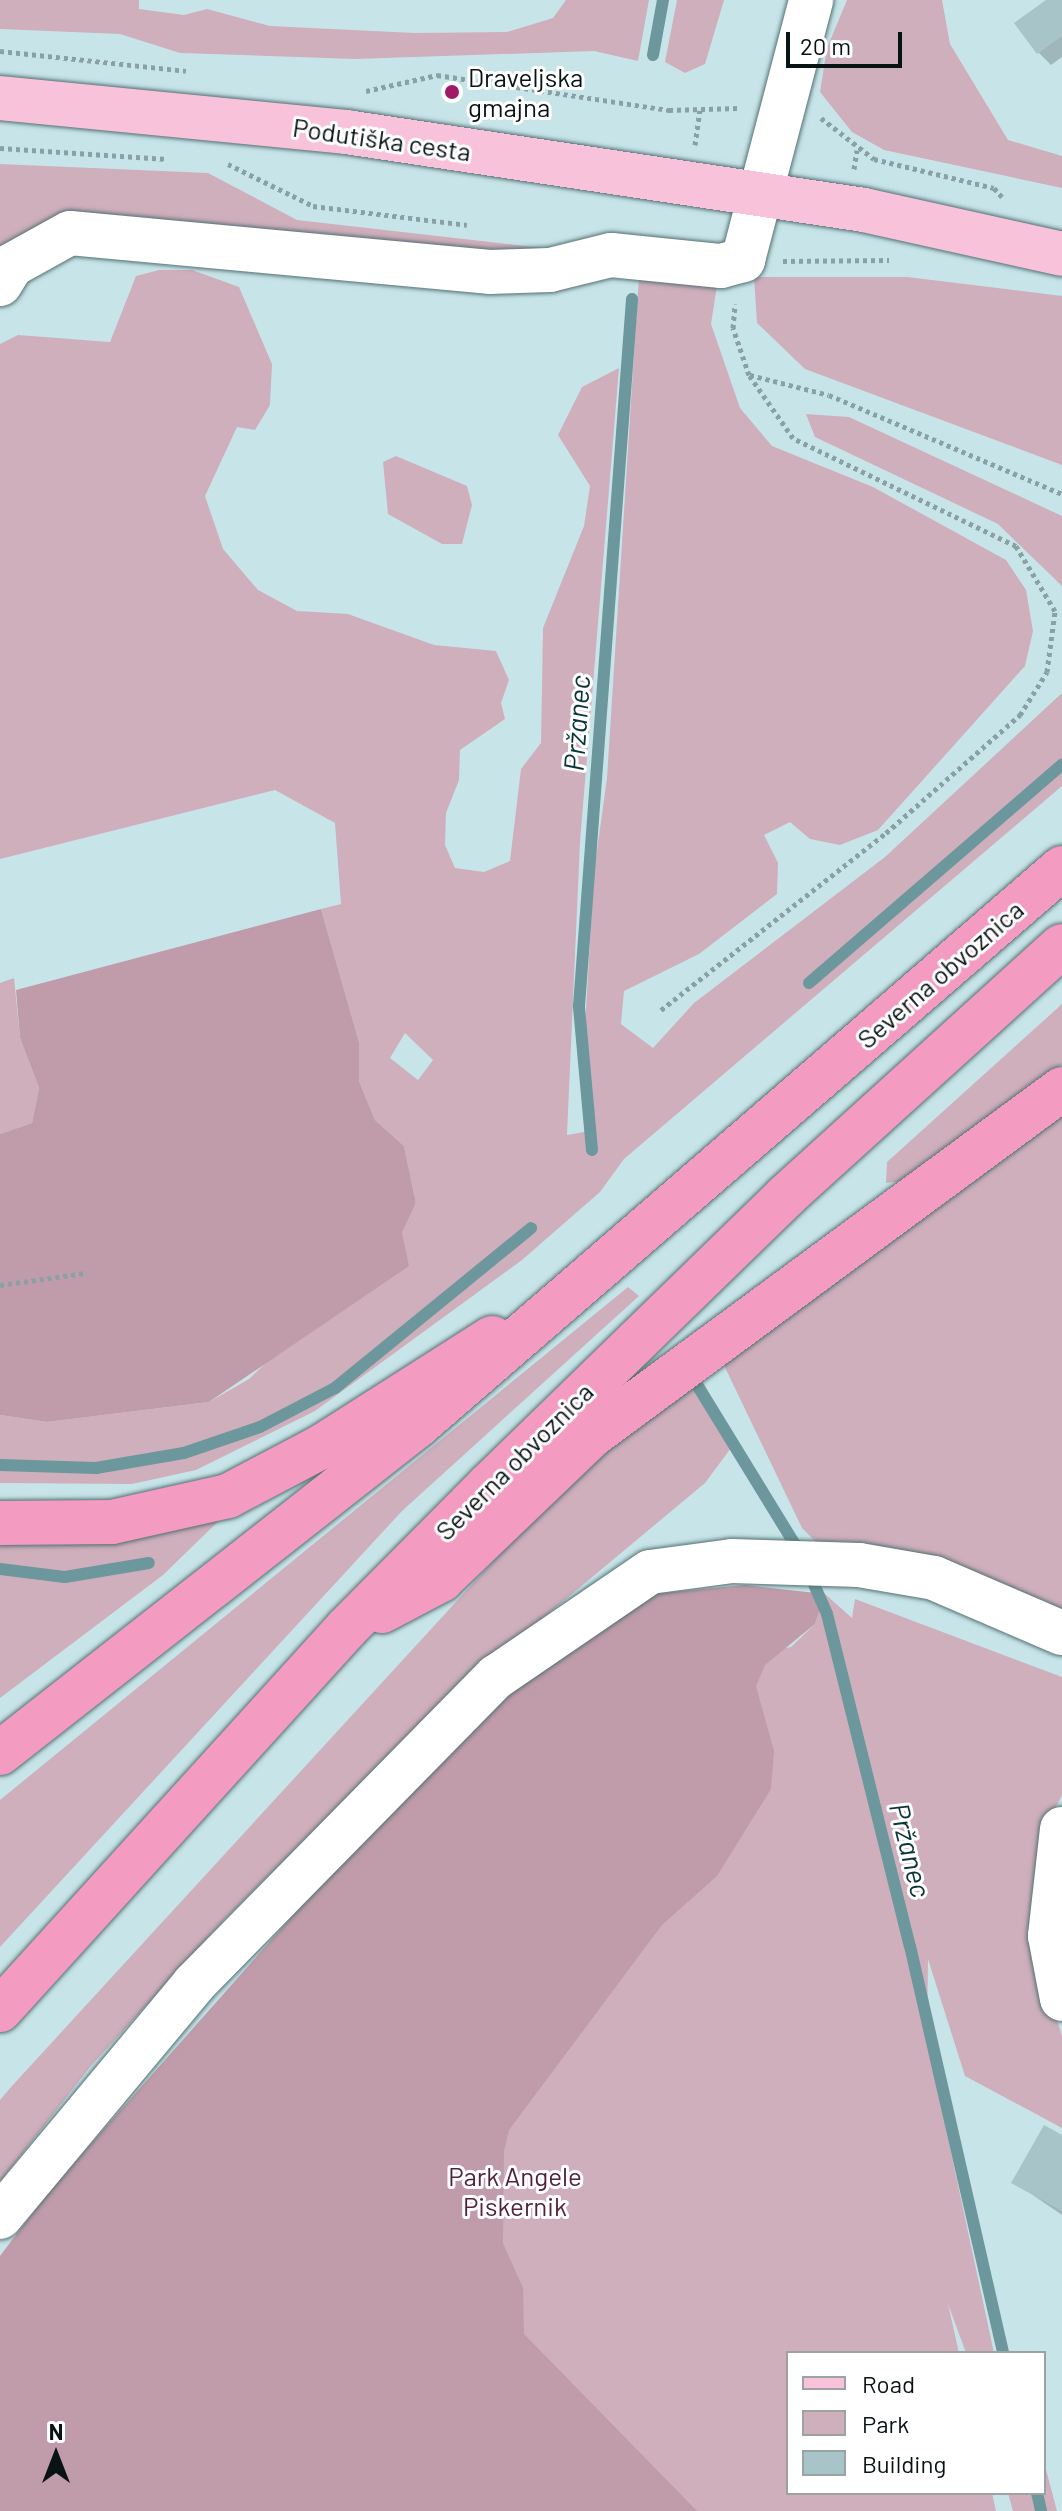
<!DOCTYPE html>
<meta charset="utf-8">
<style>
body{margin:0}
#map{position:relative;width:1062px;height:2511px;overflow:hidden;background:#c7e5e9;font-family:Barlow,sans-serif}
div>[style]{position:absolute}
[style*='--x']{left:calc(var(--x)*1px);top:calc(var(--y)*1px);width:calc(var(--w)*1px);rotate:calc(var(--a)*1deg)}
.green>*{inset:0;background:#cfafbb}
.forest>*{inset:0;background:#c09caa}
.shadow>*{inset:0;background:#0003}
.stream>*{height:12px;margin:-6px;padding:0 6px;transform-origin:6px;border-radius:6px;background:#6c979c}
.building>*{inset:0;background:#a7c5c8}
.path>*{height:5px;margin-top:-2.5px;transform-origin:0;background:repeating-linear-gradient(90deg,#89a1a4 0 4px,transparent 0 8px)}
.roads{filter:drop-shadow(0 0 2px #557073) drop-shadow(0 0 2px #557073)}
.minor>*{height:44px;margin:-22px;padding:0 22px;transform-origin:22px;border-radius:22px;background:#fff}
.major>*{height:44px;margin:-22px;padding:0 22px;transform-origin:22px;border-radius:22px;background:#f8c3da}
.highway>*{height:44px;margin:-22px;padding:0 22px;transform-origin:22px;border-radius:22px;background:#f39bc1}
.dots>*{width:22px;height:22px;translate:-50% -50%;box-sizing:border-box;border:4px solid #fff;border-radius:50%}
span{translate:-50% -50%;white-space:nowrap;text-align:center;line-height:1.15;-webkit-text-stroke:6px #fff;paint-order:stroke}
.poi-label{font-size:26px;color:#081314}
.left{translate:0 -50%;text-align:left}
.street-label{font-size:26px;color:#081314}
.park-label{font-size:26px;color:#53233a}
.water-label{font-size:28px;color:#093539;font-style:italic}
.legend{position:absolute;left:786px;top:2351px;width:260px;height:144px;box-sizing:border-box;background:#fff;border:2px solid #9ca1a1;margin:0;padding:10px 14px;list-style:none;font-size:24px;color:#081314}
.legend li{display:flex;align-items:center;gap:16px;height:40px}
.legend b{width:40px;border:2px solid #9ca1a1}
.north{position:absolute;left:16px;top:2415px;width:80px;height:80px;-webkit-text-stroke:6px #fff;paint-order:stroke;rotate:0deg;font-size:22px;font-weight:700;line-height:32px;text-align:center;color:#081314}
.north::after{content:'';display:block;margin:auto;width:28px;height:36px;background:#081314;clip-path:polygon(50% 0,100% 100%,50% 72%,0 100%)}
.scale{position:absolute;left:786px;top:32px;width:116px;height:36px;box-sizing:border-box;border:4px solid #081314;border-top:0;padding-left:10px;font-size:24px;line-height:28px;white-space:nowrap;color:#081314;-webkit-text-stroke:6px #fff;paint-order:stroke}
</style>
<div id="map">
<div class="green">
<i style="clip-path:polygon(0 0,139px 0,139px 9px,184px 15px,207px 9px,270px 26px,415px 33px,507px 32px,553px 18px,566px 0,649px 0,638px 61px,594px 51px,355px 59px,180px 53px,120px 34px,0 29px)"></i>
<i style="clip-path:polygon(677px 0,724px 0,705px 64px,685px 73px,665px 62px)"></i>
<i style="clip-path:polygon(847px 0,942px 0,950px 44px,1008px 140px,1062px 156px,1062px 188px,884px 150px,852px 132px,820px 92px,827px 48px)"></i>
<i style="clip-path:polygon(0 164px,208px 173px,297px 220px,542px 248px,550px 270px,70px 233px,0 284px)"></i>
<i style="clip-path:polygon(evenodd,159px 270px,192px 270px,239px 287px,272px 364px,270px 405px,255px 430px,237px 427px,205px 496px,223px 549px,258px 590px,297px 611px,348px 614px,434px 645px,496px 651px,509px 680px,501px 703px,505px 719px,460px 750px,459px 780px,446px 813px,445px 845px,455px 868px,484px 872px,510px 861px,521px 769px,541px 743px,543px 628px,584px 526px,590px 486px,558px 435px,582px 387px,619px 368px,580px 842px,567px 1135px,590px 1131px,582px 1079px,594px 872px,607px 778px,639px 276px,719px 273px,711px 324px,740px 408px,772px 446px,873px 487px,1006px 560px,1026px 590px,1033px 631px,1025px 666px,878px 830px,840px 845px,810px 839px,790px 822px,764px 835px,778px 863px,777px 894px,699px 954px,624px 991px,621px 1024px,653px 1048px,694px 1003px,885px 857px,1062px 693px,1062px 786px,624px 1159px,600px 1192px,522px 1260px,315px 1411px,196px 1470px,132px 1484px,0 1483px,0 1415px,47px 1422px,209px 1402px,249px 1379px,402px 1233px,416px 1203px,404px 1146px,375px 1120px,359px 1081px,359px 1042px,321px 909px,341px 904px,335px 823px,275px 790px,0 859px,0 344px,18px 335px,110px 342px,136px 276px,159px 270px,405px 1033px,433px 1060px,418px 1080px,390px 1058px,405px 1033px)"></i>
<i style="clip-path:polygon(754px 277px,907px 277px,1062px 296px,1062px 465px,805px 369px,757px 323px)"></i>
<i style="clip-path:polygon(806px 414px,849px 417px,1062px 516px,1062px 586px,998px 524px,815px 437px)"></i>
<i style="clip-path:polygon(396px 456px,467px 486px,472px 505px,462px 544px,442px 544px,388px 514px,383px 462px)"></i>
<i style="clip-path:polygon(14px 978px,20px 1038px,39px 1088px,32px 1123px,0 1134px,0 983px)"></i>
<i style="clip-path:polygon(1062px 1004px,1062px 1064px,903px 1181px,886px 1183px,887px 1162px)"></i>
<i style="clip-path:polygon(1062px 1109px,1062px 1614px,1046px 1601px,818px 1544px,802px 1528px,721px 1359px)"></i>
<i style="clip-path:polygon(628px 1287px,639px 1296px,402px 1511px,0 1947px,0 1800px)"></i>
<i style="clip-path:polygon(700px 1374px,731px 1448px,705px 1483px,446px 1699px,225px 1919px,90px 2067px,0 2182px,0 2100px,11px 2087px,566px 1482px)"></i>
<i style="clip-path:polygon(232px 1508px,163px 1575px,0 1698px,0 1536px,60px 1545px,151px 1534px)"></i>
<i style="clip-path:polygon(825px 1594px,852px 1618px,855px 1599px,1062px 1677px,1062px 1795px,1050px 1819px,1043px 1974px,1062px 2036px,1062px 2128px,965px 2076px,928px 1959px,927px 2040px,994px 2353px,966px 2353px,948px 2304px,959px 2353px,788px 2353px,788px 2493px,992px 2493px,996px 2511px,0 2511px,540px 1690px,791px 1647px,815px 1624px)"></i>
<i style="clip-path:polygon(1044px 2462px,1057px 2511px,1013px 2511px,1008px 2493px,1044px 2493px)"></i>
</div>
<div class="forest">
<i style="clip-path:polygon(321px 909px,359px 1042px,359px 1081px,375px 1120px,404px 1146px,416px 1203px,402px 1233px,409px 1266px,209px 1402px,47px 1422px,0 1415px,0 1134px,32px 1123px,39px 1088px,20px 1038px,16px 990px)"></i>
<i style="clip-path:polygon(745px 1585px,825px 1594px,815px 1624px,765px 1665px,756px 1686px,774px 1751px,771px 1789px,717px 1876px,662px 1925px,509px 2130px,504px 2151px,503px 2243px,523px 2288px,524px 2334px,697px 2511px,0 2511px,0 2256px,49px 2191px,328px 1876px,517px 1679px,651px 1594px)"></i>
</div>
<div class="shadow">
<i style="clip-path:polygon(1050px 0,1062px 0,1062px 57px,1051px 65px,1039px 53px)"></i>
<i style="clip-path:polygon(1062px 2137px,1062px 2215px,1014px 2182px)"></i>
</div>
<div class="stream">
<i style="--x:653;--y:55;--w:56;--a:-79.7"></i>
<i style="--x:809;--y:983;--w:334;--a:-40.8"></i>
<i style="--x:592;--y:1150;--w:145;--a:-95.2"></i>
<i style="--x:579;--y:1006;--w:709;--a:-85.71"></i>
<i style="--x:699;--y:1388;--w:197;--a:58.5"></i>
<i style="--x:0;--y:1465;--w:96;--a:1.8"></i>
<i style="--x:96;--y:1468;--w:89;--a:-9.7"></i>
<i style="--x:184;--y:1453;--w:80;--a:-18.9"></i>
<i style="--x:260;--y:1427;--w:85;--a:-27.5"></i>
<i style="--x:335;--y:1388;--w:253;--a:-39.2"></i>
<i style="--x:0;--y:1569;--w:65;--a:7"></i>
<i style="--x:65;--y:1577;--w:85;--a:-9.5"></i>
<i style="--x:809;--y:1573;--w:45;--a:66.3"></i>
<i style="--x:827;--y:1614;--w:342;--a:76"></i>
<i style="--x:910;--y:1946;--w:417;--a:77.1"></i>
<i style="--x:1037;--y:2493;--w:18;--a:77"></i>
</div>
<div class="building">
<i style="clip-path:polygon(1046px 0,1062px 0,1062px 36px,1037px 54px,1014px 23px)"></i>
<i style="clip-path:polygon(1044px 2125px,1062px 2135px,1062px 2211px,1011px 2183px)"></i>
</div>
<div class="path">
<i style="--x:0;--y:51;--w:187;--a:6.1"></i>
<i style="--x:366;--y:91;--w:73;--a:-12.7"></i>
<i style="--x:437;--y:75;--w:235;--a:8.6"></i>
<i style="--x:669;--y:110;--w:70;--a:-1.6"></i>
<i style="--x:821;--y:118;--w:67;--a:37.7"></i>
<i style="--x:874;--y:159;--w:123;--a:13.6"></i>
<i style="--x:994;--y:188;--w:12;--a:48"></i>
<i style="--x:695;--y:145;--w:35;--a:-82"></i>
<i style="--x:0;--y:148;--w:167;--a:3.8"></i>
<i style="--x:228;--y:164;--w:95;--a:26.3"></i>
<i style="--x:313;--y:206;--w:155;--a:7"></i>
<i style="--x:854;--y:169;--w:19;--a:-81"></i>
<i style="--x:783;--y:261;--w:106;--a:-0.5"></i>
<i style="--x:750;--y:375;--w:81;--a:14.2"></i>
<i style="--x:829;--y:395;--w:253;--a:23"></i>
<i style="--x:661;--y:1010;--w:286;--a:-38.2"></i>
<i style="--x:886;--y:833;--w:179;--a:-41.4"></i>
<i style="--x:1020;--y:715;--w:51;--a:-57.9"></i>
<i style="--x:1047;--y:672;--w:62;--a:-82.5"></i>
<i style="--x:1055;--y:611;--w:76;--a:-121"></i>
<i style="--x:1016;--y:546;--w:248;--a:-154.2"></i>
<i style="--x:793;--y:438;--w:77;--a:-124.9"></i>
<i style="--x:749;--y:375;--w:50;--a:-108.8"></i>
<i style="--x:733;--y:328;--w:24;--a:-85"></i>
<i style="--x:0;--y:1285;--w:86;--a:-8"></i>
</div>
<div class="roads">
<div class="minor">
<i style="--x:0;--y:284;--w:22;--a:-58"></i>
<i style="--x:12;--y:265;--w:66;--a:-28.9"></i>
<i style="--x:70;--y:233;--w:421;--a:5.3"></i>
<i style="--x:489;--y:272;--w:61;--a:-1.9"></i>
<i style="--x:550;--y:270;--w:63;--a:-13.8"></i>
<i style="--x:611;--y:255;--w:111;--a:5.7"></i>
<i style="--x:721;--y:266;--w:23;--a:-15"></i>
<i style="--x:743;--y:260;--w:269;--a:-75.3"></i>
<i style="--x:1062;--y:1829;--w:108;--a:96.4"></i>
<i style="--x:1050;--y:1936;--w:64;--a:79.2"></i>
<i style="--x:0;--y:2217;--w:303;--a:-50.2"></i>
<i style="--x:194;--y:1984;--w:431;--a:-45.5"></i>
<i style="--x:496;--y:1677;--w:186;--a:-34.3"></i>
<i style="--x:650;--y:1572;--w:83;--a:-7.6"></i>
<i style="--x:732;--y:1561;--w:127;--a:1.8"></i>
<i style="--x:859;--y:1565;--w:76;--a:9.8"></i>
<i style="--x:934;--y:1578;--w:139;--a:23.3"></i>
</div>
<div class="major">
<i style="--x:0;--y:98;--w:348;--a:5.6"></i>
<i style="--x:346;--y:132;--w:524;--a:8.56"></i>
<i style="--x:864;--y:210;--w:203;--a:12.5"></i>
</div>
<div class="highway">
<i style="--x:0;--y:1523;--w:112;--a:-0.5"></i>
<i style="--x:112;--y:1522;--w:119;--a:-12.6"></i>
<i style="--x:228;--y:1496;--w:105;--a:-27.8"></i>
<i style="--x:321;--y:1447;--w:203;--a:-32.5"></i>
<i style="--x:382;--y:1611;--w:67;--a:-27.7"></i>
<i style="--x:441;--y:1580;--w:208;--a:-43.8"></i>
<i style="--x:591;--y:1436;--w:585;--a:-36.38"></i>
<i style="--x:0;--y:1753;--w:530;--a:-38.1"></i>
<i style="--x:417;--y:1426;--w:853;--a:-40.86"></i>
<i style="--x:0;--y:2010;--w:516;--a:-47.75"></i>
<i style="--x:347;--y:1628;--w:202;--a:-45.2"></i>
<i style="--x:489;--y:1485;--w:414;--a:-44.2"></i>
<i style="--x:786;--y:1196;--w:372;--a:-42.2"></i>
</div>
</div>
<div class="dots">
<i style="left:452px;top:92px;background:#a11a66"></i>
</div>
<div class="poi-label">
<span class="left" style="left:468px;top:92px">Draveljska<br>gmajna</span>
</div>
<div class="street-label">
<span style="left:382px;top:139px;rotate:8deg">Podutiška cesta</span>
<span style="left:940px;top:974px;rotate:-41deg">Severna obvoznica</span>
<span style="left:514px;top:1461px;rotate:-45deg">Severna obvoznica</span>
</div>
<div class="park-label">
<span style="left:515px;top:2191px">Park Angele<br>Piskernik</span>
</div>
<div class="water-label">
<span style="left:576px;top:723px;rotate:-86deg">Pržanec</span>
<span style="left:911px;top:1850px;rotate:76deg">Pržanec</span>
</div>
<ul class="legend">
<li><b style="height:10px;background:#f8c3da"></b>Road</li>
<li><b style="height:22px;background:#cfafbb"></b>Park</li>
<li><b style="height:22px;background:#a7c5c8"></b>Building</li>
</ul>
<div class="north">N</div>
<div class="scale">20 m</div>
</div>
